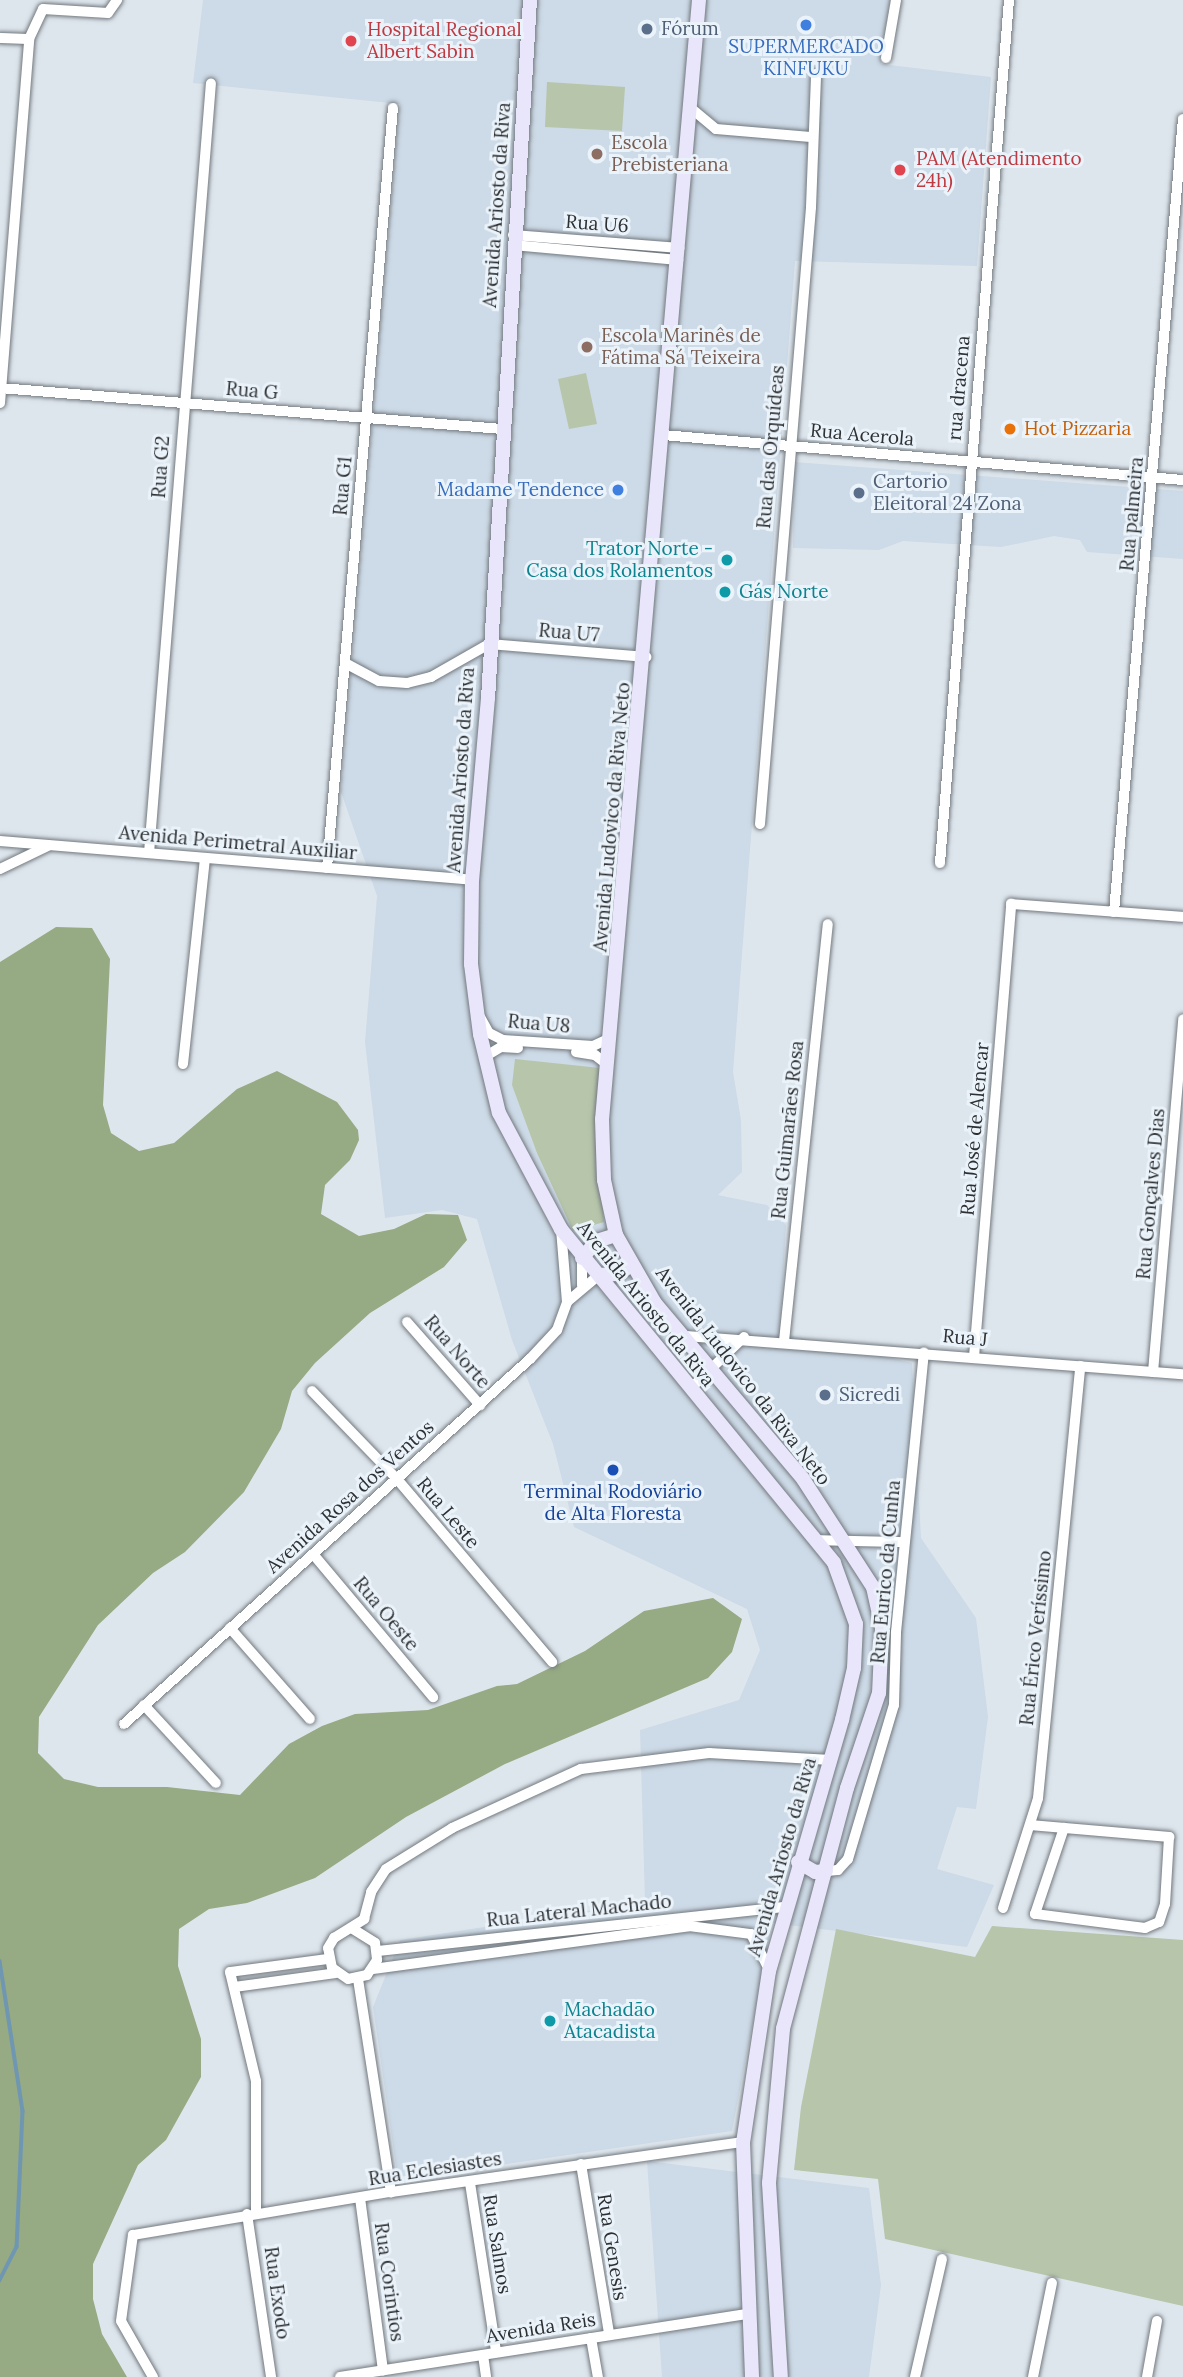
<!DOCTYPE html>
<meta charset="utf-8">
<style>
body{margin:0}
#map{position:relative;width:1183px;height:2377px;overflow:hidden;background:#dee6ed;font-family:Lora,serif}
div>[style]{position:absolute}
[style*='--x']{left:calc(var(--x)*1px);top:calc(var(--y)*1px);width:calc(var(--w)*1px);rotate:calc(var(--a)*1deg)}
.built>*{inset:0;background:#cddae7}
.green>*{inset:0;background:#b7c5ab}
.forest>*{inset:0;background:#96aa83}
.stream>*{height:3.5px;margin:-1.75px;padding:0 1.75px;transform-origin:1.75px;border-radius:1.75px;background:#6f97b2}
.roads{filter:drop-shadow(0 0 2px #72797f) drop-shadow(0 0 2px #72797f)}
.street>*{height:10px;margin:-5px;padding:0 5px;transform-origin:5px;border-radius:5px;background:#fff}
.secondary>*{height:14px;margin:-7px;padding:0 7px;transform-origin:7px;border-radius:7px;background:#e9e5fb}
.dots>*{width:19px;height:19px;translate:-50% -50%;box-sizing:border-box;border:4px solid #ebf3fa;border-radius:50%}
span{translate:-50% -50%;white-space:nowrap;text-align:center;line-height:1.15;-webkit-text-stroke:6px #ebf3fa;paint-order:stroke}
.service-label{font-size:19px;color:#4e5e75}
.left{translate:0 -50%;text-align:left}
.health-label{font-size:19px;color:#be3a42}
.shop-label{font-size:19px;color:#366cbe}
.right{translate:-100% -50%;text-align:right}
.education-label{font-size:19px;color:#785e54}
.street-label{font-size:19px;color:#2e3134}
.food-label{font-size:19px;color:#c56008}
.culture-label{font-size:19px;color:#0d838f}
.transit-label{font-size:19px;color:#164399}
</style>
<div id="map">
<div class="built">
<i style="clip-path:polygon(203px 0,890px 0,881px 64px,991px 77px,977px 266px,795px 261px,733px 1072px,741px 1120px,742px 1172px,718px 1195px,767px 1205px,786px 1225px,780px 1333px,912px 1363px,921px 1538px,976px 1618px,988px 1717px,976px 1809px,957px 1807px,937px 1869px,994px 1885px,967px 1947px,772px 1923px,732px 2131px,398px 2180px,373px 2007px,400px 1940px,645px 1902px,640px 1730px,739px 1700px,760px 1650px,747px 1609px,574px 1527px,553px 1444px,512px 1340px,477px 1219px,442px 1210px,385px 1218px,365px 1042px,377px 896px,341px 792px,400px 104px,193px 83px)"></i>
<i style="clip-path:polygon(794px 462px,1183px 491px,1183px 559px,1087px 552px,1080px 540px,1054px 536px,1001px 547px,903px 541px,879px 550px,793px 548px)"></i>
<i style="clip-path:polygon(647px 2161px,869px 2188px,881px 2285px,869px 2377px,662px 2377px)"></i>
</div>
<div class="green">
<i style="clip-path:polygon(547px 82px,625px 87px,622px 131px,545px 127px)"></i>
<i style="clip-path:polygon(586px 373px,597px 424px,569px 429px,558px 379px)"></i>
<i style="clip-path:polygon(515px 1059px,600px 1068px,595px 1120px,604px 1222px,573px 1231px,537px 1153px,512px 1085px)"></i>
<i style="clip-path:polygon(992px 1926px,1183px 1940px,1183px 2306px,885px 2239px,878px 2179px,794px 2170px,801px 2107px,836px 1929px,975px 1957px)"></i>
</div>
<div class="forest">
<i style="clip-path:polygon(56px 927px,92px 928px,110px 959px,103px 1105px,111px 1133px,139px 1151px,174px 1143px,237px 1089px,277px 1071px,337px 1102px,358px 1130px,359px 1140px,350px 1160px,325px 1185px,321px 1214px,359px 1236px,394px 1229px,426px 1214px,458px 1215px,467px 1240px,444px 1267px,370px 1313px,315px 1363px,292px 1391px,281px 1429px,244px 1492px,185px 1552px,153px 1573px,98px 1625px,39px 1717px,38px 1753px,64px 1779px,98px 1787px,167px 1787px,240px 1795px,289px 1744px,322px 1726px,355px 1714px,428px 1710px,497px 1686px,517px 1684px,585px 1651px,644px 1611px,713px 1598px,742px 1619px,732px 1652px,708px 1678px,505px 1764px,406px 1817px,315px 1878px,247px 1903px,209px 1909px,179px 1929px,178px 1966px,201px 2039px,201px 2077px,166px 2140px,138px 2165px,93px 2264px,93px 2299px,102px 2334px,127px 2377px,0 2377px,0 962px)"></i>
</div>
<div class="stream">
<i style="--x:0;--y:1961;--w:152;--a:81.3"></i>
<i style="--x:23;--y:2111;--w:136;--a:92.5"></i>
<i style="--x:17;--y:2247;--w:38;--a:117"></i>
</div>
<div class="roads">
<div class="street">
<i style="--x:0;--y:38;--w:29;--a:2"></i>
<i style="--x:886;--y:58;--w:59;--a:-80.2"></i>
<i style="--x:692;--y:109;--w:31;--a:40"></i>
<i style="--x:716;--y:129;--w:95;--a:4.8"></i>
<i style="--x:513;--y:235;--w:167;--a:4.5"></i>
<i style="--x:513;--y:245;--w:166;--a:5.2"></i>
<i style="--x:0;--y:388;--w:504;--a:4.67"></i>
<i style="--x:0;--y:403;--w:365;--a:-85.4"></i>
<i style="--x:29;--y:39;--w:33;--a:-65"></i>
<i style="--x:43;--y:9;--w:65;--a:3.5"></i>
<i style="--x:108;--y:13;--w:16;--a:-55"></i>
<i style="--x:663;--y:435;--w:522;--a:4.95"></i>
<i style="--x:345;--y:663;--w:38;--a:28"></i>
<i style="--x:379;--y:681;--w:28;--a:4"></i>
<i style="--x:407;--y:683;--w:25;--a:-14"></i>
<i style="--x:431;--y:677;--w:67;--a:-29.6"></i>
<i style="--x:489;--y:644;--w:158;--a:4.7"></i>
<i style="--x:760;--y:824;--w:619;--a:-85.27"></i>
<i style="--x:811;--y:207;--w:133;--a:-87.8"></i>
<i style="--x:0;--y:841;--w:474;--a:4.7"></i>
<i style="--x:149;--y:853;--w:772;--a:-85.4"></i>
<i style="--x:940;--y:863;--w:866;--a:-85.43"></i>
<i style="--x:327;--y:868;--w:763;--a:-85.04"></i>
<i style="--x:0;--y:869;--w:53;--a:-25.6"></i>
<i style="--x:1114;--y:912;--w:796;--a:-85.03"></i>
<i style="--x:480;--y:1017;--w:18;--a:61"></i>
<i style="--x:489;--y:1033;--w:16;--a:27"></i>
<i style="--x:503;--y:1040;--w:90;--a:3.8"></i>
<i style="--x:593;--y:1046;--w:19;--a:-25"></i>
<i style="--x:576;--y:1052;--w:19;--a:9"></i>
<i style="--x:595;--y:1055;--w:16;--a:38"></i>
<i style="--x:486;--y:1056;--w:17;--a:-31"></i>
<i style="--x:501;--y:1047;--w:17;--a:3"></i>
<i style="--x:183;--y:1064;--w:207;--a:-83.9"></i>
<i style="--x:561;--y:1229;--w:73;--a:85.3"></i>
<i style="--x:582;--y:1258;--w:27;--a:90"></i>
<i style="--x:407;--y:1322;--w:111;--a:48.7"></i>
<i style="--x:686;--y:1336;--w:498;--a:4.4"></i>
<i style="--x:784;--y:1341;--w:419;--a:-84"></i>
<i style="--x:974;--y:1357;--w:455;--a:-85.3"></i>
<i style="--x:1011;--y:904;--w:172;--a:4.3"></i>
<i style="--x:1153;--y:1372;--w:354;--a:-85.1"></i>
<i style="--x:690;--y:1389;--w:75;--a:-43.9"></i>
<i style="--x:312;--y:1391;--w:122;--a:46"></i>
<i style="--x:397;--y:1479;--w:240;--a:49.7"></i>
<i style="--x:815;--y:1540;--w:89;--a:1.3"></i>
<i style="--x:313;--y:1554;--w:187;--a:50"></i>
<i style="--x:230;--y:1628;--w:121;--a:48.7"></i>
<i style="--x:144;--y:1705;--w:106;--a:47.3"></i>
<i style="--x:124;--y:1724;--w:546;--a:-41.96"></i>
<i style="--x:530;--y:1359;--w:40;--a:-47"></i>
<i style="--x:557;--y:1330;--w:30;--a:-70"></i>
<i style="--x:567;--y:1302;--w:42;--a:-40.2"></i>
<i style="--x:1030;--y:1825;--w:140;--a:4.9"></i>
<i style="--x:1169;--y:1837;--w:67;--a:93.4"></i>
<i style="--x:1165;--y:1904;--w:19;--a:108"></i>
<i style="--x:1159;--y:1922;--w:15;--a:157"></i>
<i style="--x:1145;--y:1928;--w:111;--a:-172.7"></i>
<i style="--x:1035;--y:1914;--w:91;--a:-71.4"></i>
<i style="--x:826;--y:1871;--w:12;--a:-5"></i>
<i style="--x:838;--y:1870;--w:15;--a:-48"></i>
<i style="--x:848;--y:1859;--w:161;--a:-73.4"></i>
<i style="--x:894;--y:1705;--w:73;--a:-88.4"></i>
<i style="--x:896;--y:1632;--w:281;--a:-84.3"></i>
<i style="--x:1003;--y:1908;--w:115;--a:-72.3"></i>
<i style="--x:1038;--y:1798;--w:434;--a:-84.4"></i>
<i style="--x:353;--y:1929;--w:26;--a:32"></i>
<i style="--x:375;--y:1943;--w:17;--a:83"></i>
<i style="--x:377;--y:1960;--w:18;--a:124"></i>
<i style="--x:367;--y:1975;--w:19;--a:168"></i>
<i style="--x:348;--y:1979;--w:19;--a:-145"></i>
<i style="--x:332;--y:1968;--w:20;--a:-101"></i>
<i style="--x:328;--y:1948;--w:12;--a:-59"></i>
<i style="--x:334;--y:1938;--w:36;--a:-32"></i>
<i style="--x:364;--y:1919;--w:28;--a:-75"></i>
<i style="--x:371;--y:1892;--w:27;--a:-57"></i>
<i style="--x:386;--y:1869;--w:78;--a:-31.8"></i>
<i style="--x:452;--y:1828;--w:142;--a:-24.6"></i>
<i style="--x:581;--y:1769;--w:129;--a:-7.1"></i>
<i style="--x:709;--y:1753;--w:122;--a:3.3"></i>
<i style="--x:378;--y:1951;--w:408;--a:-6.2"></i>
<i style="--x:373;--y:1969;--w:319;--a:-7.7"></i>
<i style="--x:689;--y:1926;--w:63;--a:7.4"></i>
<i style="--x:751;--y:1934;--w:39;--a:63"></i>
<i style="--x:358;--y:1979;--w:216;--a:81.2"></i>
<i style="--x:234;--y:1987;--w:103;--a:-7.8"></i>
<i style="--x:581;--y:2164;--w:172;--a:80.6"></i>
<i style="--x:470;--y:2183;--w:170;--a:81.2"></i>
<i style="--x:360;--y:2198;--w:174;--a:82.4"></i>
<i style="--x:256;--y:2213;--w:132;--a:-90"></i>
<i style="--x:256;--y:2081;--w:112;--a:-103.4"></i>
<i style="--x:230;--y:1972;--w:99;--a:-7.6"></i>
<i style="--x:247;--y:2214;--w:165;--a:81.6"></i>
<i style="--x:591;--y:2338;--w:40;--a:80"></i>
<i style="--x:483;--y:2355;--w:22;--a:82"></i>
<i style="--x:153;--y:2377;--w:64;--a:-119.7"></i>
<i style="--x:121;--y:2321;--w:87;--a:-82.1"></i>
<i style="--x:133;--y:2235;--w:262;--a:-9.5"></i>
<i style="--x:391;--y:2192;--w:356;--a:-8.1"></i>
<i style="--x:340;--y:2377;--w:413;--a:-8.8"></i>
<i style="--x:915;--y:2377;--w:121;--a:-77.1"></i>
<i style="--x:1033;--y:2377;--w:96;--a:-78.6"></i>
<i style="--x:1147;--y:2377;--w:57;--a:-79.9"></i>
</div>
<div class="secondary">
<i style="--x:530;--y:0;--w:699;--a:93.44"></i>
<i style="--x:488;--y:698;--w:183;--a:95"></i>
<i style="--x:472;--y:880;--w:84;--a:90.7"></i>
<i style="--x:471;--y:964;--w:71;--a:82.7"></i>
<i style="--x:480;--y:1034;--w:81;--a:76.5"></i>
<i style="--x:499;--y:1113;--w:132;--a:61.9"></i>
<i style="--x:561;--y:1229;--w:431;--a:50.7"></i>
<i style="--x:834;--y:1563;--w:65;--a:70.2"></i>
<i style="--x:856;--y:1624;--w:44;--a:92.6"></i>
<i style="--x:854;--y:1668;--w:53;--a:103"></i>
<i style="--x:842;--y:1720;--w:261;--a:106.2"></i>
<i style="--x:769;--y:1971;--w:173;--a:98.6"></i>
<i style="--x:743;--y:2142;--w:235;--a:87.8"></i>
<i style="--x:699;--y:0;--w:1123;--a:94.95"></i>
<i style="--x:602;--y:1119;--w:61;--a:88.1"></i>
<i style="--x:604;--y:1180;--w:56;--a:77.7"></i>
<i style="--x:616;--y:1235;--w:78;--a:60.2"></i>
<i style="--x:655;--y:1303;--w:230;--a:49.9"></i>
<i style="--x:803;--y:1479;--w:129;--a:57.1"></i>
<i style="--x:873;--y:1587;--w:42;--a:77.6"></i>
<i style="--x:882;--y:1628;--w:65;--a:92.6"></i>
<i style="--x:879;--y:1693;--w:100;--a:108.6"></i>
<i style="--x:847;--y:1788;--w:249;--a:104.9"></i>
<i style="--x:783;--y:2029;--w:155;--a:95.2"></i>
<i style="--x:769;--y:2183;--w:194;--a:86.5"></i>
<i style="--x:582;--y:1258;--w:23;--a:-49"></i>
<i style="--x:597;--y:1241;--w:20;--a:-18"></i>
<i style="--x:599;--y:1275;--w:19;--a:-3"></i>
<i style="--x:618;--y:1274;--w:17;--a:-33"></i>
<i style="--x:798;--y:1862;--w:20;--a:30"></i>
<i style="--x:815;--y:1872;--w:11;--a:-5"></i>
</div>
</div>
<div class="dots">
<i style="left:806px;top:25px;background:#3f7fe0"></i>
<i style="left:647px;top:29px;background:#5c6f8a"></i>
<i style="left:351px;top:41px;background:#e0444e"></i>
<i style="left:597px;top:154px;background:#8d6e63"></i>
<i style="left:900px;top:170px;background:#e0444e"></i>
<i style="left:587px;top:347px;background:#8d6e63"></i>
<i style="left:1010px;top:429px;background:#e8710a"></i>
<i style="left:618px;top:490px;background:#3f7fe0"></i>
<i style="left:859px;top:493px;background:#5c6f8a"></i>
<i style="left:727px;top:560px;background:#0f9aa8"></i>
<i style="left:725px;top:592px;background:#0f9aa8"></i>
<i style="left:825px;top:1395px;background:#5c6f8a"></i>
<i style="left:613px;top:1470px;background:#1a4fb4"></i>
<i style="left:550px;top:2021px;background:#0f9aa8"></i>
</div>
<div class="service-label">
<span class="left" style="left:661px;top:29px">Fórum</span>
<span class="left" style="left:873px;top:493px">Cartorio<br>Eleitoral 24 Zona</span>
<span class="left" style="left:839px;top:1395px">Sicredi</span>
</div>
<div class="health-label">
<span class="left" style="left:367px;top:41px">Hospital Regional<br>Albert Sabin</span>
<span class="left" style="left:916px;top:170px">PAM (Atendimento<br>24h)</span>
</div>
<div class="shop-label">
<span style="left:806px;top:58px">SUPERMERCADO<br>KINFUKU</span>
<span class="right" style="left:604px;top:490px">Madame Tendence</span>
</div>
<div class="education-label">
<span class="left" style="left:611px;top:154px">Escola<br>Prebisteriana</span>
<span class="left" style="left:601px;top:347px">Escola Marinês de<br>Fátima Sá Teixeira</span>
</div>
<div class="street-label">
<span style="left:497px;top:205px;rotate:-86deg">Avenida Ariosto da Riva</span>
<span style="left:597px;top:224px;rotate:4deg">Rua U6</span>
<span style="left:959px;top:388px;rotate:-85deg">rua dracena</span>
<span style="left:252px;top:391px;rotate:5deg">Rua G</span>
<span style="left:862px;top:435px;rotate:5deg">Rua Acerola</span>
<span style="left:771px;top:447px;rotate:-85deg">Rua das Orquídeas</span>
<span style="left:161px;top:467px;rotate:-86deg">Rua G2</span>
<span style="left:343px;top:486px;rotate:-85deg">Rua G1</span>
<span style="left:1132px;top:514px;rotate:-85deg">Rua palmeira</span>
<span style="left:569px;top:633px;rotate:5deg">Rua U7</span>
<span style="left:461px;top:770px;rotate:-86deg">Avenida Ariosto da Riva</span>
<span style="left:612px;top:817px;rotate:-85deg">Avenida Ludovico da Riva Neto</span>
<span style="left:238px;top:843px;rotate:5deg">Avenida Perimetral Auxiliar</span>
<span style="left:539px;top:1024px;rotate:5deg">Rua U8</span>
<span style="left:975px;top:1129px;rotate:-85deg">Rua José de Alencar</span>
<span style="left:788px;top:1130px;rotate:-84deg">Rua Guimarães Rosa</span>
<span style="left:1151px;top:1194px;rotate:-85deg">Rua Gonçalves Dias</span>
<span style="left:646px;top:1304px;rotate:51deg">Avenida Ariosto da Riva</span>
<span style="left:965px;top:1338px;rotate:5deg">Rua J</span>
<span style="left:457px;top:1352px;rotate:49deg">Rua Norte</span>
<span style="left:743px;top:1376px;rotate:52deg">Avenida Ludovico da Riva Neto</span>
<span style="left:350px;top:1497px;rotate:-42deg">Avenida Rosa dos Ventos</span>
<span style="left:448px;top:1513px;rotate:50deg">Rua Leste</span>
<span style="left:886px;top:1572px;rotate:-85deg">Rua Eurico da Cunha</span>
<span style="left:386px;top:1614px;rotate:50deg">Rua Oeste</span>
<span style="left:1036px;top:1638px;rotate:-84deg">Rua Érico Veríssimo</span>
<span style="left:782px;top:1857px;rotate:-74deg">Avenida Ariosto da Riva</span>
<span style="left:579px;top:1911px;rotate:-6deg">Rua Lateral Machado</span>
<span style="left:435px;top:2169px;rotate:-9deg">Rua Eclesiastes</span>
<span style="left:497px;top:2244px;rotate:81deg">Rua Salmos</span>
<span style="left:612px;top:2247px;rotate:81deg">Rua Genesis</span>
<span style="left:389px;top:2282px;rotate:82deg">Rua Corintios</span>
<span style="left:277px;top:2293px;rotate:82deg">Rua Exodo</span>
<span style="left:541px;top:2328px;rotate:-9deg">Avenida Reis</span>
</div>
<div class="food-label">
<span class="left" style="left:1024px;top:429px">Hot Pizzaria</span>
</div>
<div class="culture-label">
<span class="right" style="left:713px;top:560px">Trator Norte -<br>Casa dos Rolamentos</span>
<span class="left" style="left:739px;top:592px">Gás Norte</span>
<span class="left" style="left:564px;top:2021px">Machadão<br>Atacadista</span>
</div>
<div class="transit-label">
<span style="left:613px;top:1503px">Terminal Rodoviário<br>de Alta Floresta</span>
</div>
</div>
